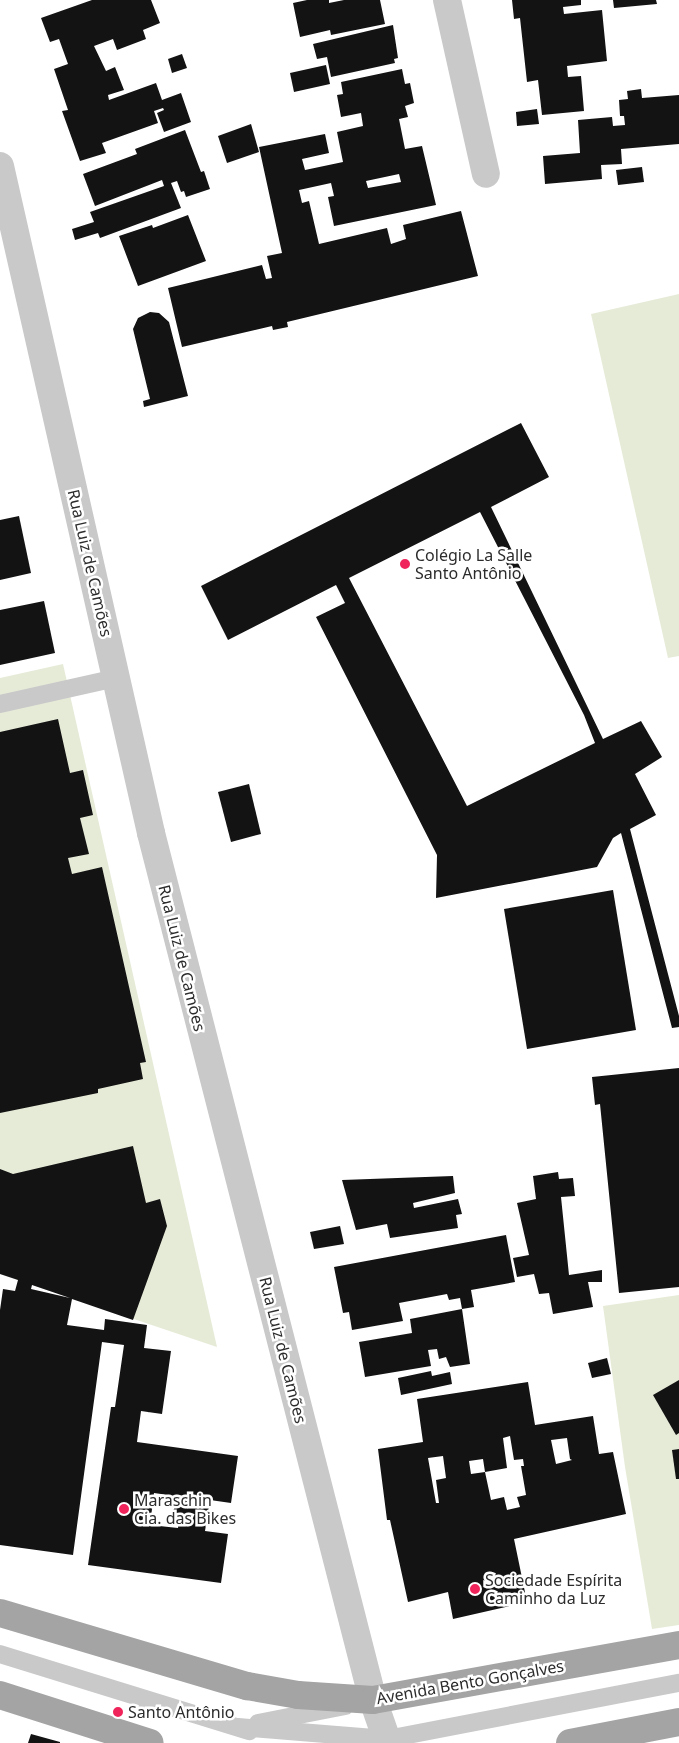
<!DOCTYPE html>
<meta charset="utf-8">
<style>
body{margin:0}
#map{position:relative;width:679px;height:1743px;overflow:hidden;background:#fff;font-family:"Noto Sans",sans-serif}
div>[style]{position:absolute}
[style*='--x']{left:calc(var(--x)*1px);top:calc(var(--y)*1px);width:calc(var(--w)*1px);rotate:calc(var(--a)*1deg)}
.green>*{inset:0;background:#e6ebd8}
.building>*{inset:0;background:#131313}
.service>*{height:18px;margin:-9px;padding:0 9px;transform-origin:9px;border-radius:9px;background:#c9c9c9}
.minor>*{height:28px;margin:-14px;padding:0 14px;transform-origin:14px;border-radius:14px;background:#c9c9c9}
.tertiary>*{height:28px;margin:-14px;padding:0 14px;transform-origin:14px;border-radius:14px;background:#c9c9c9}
.primary>*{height:28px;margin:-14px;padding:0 14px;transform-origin:14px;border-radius:14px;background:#a4a4a4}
.dots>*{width:14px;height:14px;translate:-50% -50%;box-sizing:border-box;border:2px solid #fff;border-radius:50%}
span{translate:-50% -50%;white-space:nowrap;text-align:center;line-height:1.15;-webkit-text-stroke:5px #fff;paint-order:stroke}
.poi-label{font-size:16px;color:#2c2c2c}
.left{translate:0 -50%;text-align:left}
.street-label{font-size:16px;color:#2c2c2c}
</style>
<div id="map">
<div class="green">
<i style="clip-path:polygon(679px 294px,679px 656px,668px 658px,591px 314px)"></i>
<i style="clip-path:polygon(63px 664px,217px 1347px,0 1274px,0 678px)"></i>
<i style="clip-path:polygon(679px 1295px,679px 1625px,652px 1629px,625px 1467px,603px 1306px)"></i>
</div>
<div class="building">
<i style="clip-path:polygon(92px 0,151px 0,160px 23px,143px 30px,146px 39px,117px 50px,113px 39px,94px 46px,106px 71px,115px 67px,124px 90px,108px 95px,109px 100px,156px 83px,162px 100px,181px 93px,191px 122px,164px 132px,157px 113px,164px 110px,163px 108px,154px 111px,158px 123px,102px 143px,106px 153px,80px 161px,62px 111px,68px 110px,54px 69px,68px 64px,59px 39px,50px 42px,41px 18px)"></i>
<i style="clip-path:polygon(307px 0,329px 0,329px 3px,344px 0,380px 0,385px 24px,331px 35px,330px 30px,300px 37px,293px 3px)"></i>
<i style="clip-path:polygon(512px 0,581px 0,581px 5px,563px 7px,564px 14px,602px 10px,607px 61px,567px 66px,568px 77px,581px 76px,584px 111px,542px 115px,538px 80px,527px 82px,520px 18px,514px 19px)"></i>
<i style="clip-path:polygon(613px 0,656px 0,657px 4px,614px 8px)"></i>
<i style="clip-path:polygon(393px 25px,398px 58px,394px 59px,395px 63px,331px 77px,327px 57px,317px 59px,313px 44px)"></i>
<i style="clip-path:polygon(182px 54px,187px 68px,172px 73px,168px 59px)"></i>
<i style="clip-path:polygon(326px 65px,330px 84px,294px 92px,290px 73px)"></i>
<i style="clip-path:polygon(evenodd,402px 69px,405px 84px,410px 83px,414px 103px,405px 106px,408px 117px,399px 119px,405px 149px,422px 146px,436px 205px,334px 226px,328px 197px,334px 196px,331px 183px,299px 190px,302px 203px,309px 201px,319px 244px,387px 228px,391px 244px,406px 239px,403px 225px,461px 211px,478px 276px,287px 322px,288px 327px,273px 330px,272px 326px,182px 347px,168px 288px,262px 265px,266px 279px,272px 278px,267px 256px,282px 253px,259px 147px,325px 134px,329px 153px,302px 159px,305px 170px,343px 162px,337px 132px,363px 126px,361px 113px,341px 117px,337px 95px,343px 94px,341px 82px,402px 69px,399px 174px,401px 182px,368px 188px,366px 181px,399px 174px)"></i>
<i style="clip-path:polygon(641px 89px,642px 98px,679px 95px,679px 144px,621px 149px,622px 164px,601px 165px,602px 179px,545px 184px,543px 156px,580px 153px,578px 120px,612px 117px,613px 126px,625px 125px,624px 116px,620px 116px,619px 100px,628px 99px,627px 91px)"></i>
<i style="clip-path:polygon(537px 109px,539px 124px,517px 126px,516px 112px)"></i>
<i style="clip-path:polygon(251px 124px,259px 152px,227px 163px,218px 136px)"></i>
<i style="clip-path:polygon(185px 130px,201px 172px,204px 171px,210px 189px,186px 197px,184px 191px,181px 192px,177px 181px,171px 183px,181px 208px,100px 238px,98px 233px,75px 240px,72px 229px,94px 222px,90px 212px,164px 186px,162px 180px,95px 206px,83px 174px,137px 154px,135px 149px)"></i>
<i style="clip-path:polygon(642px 167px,644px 182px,618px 185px,616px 170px)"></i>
<i style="clip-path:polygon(188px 215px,206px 261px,138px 286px,119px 236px,152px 225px,153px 228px)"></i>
<i style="clip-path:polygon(150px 312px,159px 313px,169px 322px,188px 396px,144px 407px,143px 401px,150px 399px,133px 329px,138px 318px)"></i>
<i style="clip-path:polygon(evenodd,521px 423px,549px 477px,491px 507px,603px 739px,641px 721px,662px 757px,635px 774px,656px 815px,630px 829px,679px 1016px,679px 1027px,672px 1028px,621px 833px,613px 838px,597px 867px,436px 898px,437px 855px,316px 617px,345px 603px,336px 585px,228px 640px,201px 586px,521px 423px,480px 512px,584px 715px,595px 743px,467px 806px,349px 578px,480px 512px)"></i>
<i style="clip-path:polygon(19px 516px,31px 573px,0 580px,0 520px)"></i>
<i style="clip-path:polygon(44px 601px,55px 653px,0 665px,0 610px)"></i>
<i style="clip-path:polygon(58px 719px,70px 773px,83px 770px,93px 815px,80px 818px,89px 854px,68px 858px,72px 874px,102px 867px,146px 1062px,140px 1063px,143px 1079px,98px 1089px,98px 1093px,0 1113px,0 732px)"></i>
<i style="clip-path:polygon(249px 784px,261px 834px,231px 842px,218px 792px)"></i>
<i style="clip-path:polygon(613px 890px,636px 1030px,527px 1049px,504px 909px)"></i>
<i style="clip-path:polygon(679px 1068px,679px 1287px,619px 1293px,600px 1104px,595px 1105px,592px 1077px)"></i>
<i style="clip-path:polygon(evenodd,133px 1146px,146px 1203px,160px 1199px,167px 1226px,133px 1320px,72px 1299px,67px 1325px,104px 1330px,105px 1319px,147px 1325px,144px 1348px,171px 1351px,162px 1414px,141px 1411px,137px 1442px,238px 1456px,231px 1503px,210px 1500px,205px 1531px,228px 1534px,221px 1583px,88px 1565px,111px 1407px,115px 1407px,124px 1345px,102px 1342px,73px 1555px,0 1545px,0 1310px,3px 1289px,15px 1291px,18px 1280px,0 1274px,0 1169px,13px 1174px,133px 1146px,32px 1285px,70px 1298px,31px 1289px,32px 1285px,133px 1146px,154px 1493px,182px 1497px,181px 1505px,176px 1506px,172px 1512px,174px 1519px,179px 1521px,178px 1528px,150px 1525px,154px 1493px)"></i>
<i style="clip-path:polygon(558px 1172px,559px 1179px,573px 1178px,575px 1196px,561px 1197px,569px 1275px,602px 1270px,602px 1282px,588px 1282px,593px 1307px,553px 1314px,549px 1293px,539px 1294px,534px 1274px,517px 1277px,513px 1258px,529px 1255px,517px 1203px,536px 1199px,533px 1176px)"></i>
<i style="clip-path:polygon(453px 1176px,455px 1193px,413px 1203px,414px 1208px,458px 1199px,462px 1214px,456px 1215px,458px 1228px,390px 1238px,387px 1224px,356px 1230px,342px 1180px)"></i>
<i style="clip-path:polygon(340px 1226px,344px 1244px,314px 1249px,310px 1232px)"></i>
<i style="clip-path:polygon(506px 1235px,515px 1282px,471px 1290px,474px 1307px,462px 1309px,460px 1298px,449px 1300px,447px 1294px,399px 1303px,403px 1321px,352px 1330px,349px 1312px,343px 1313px,334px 1267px)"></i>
<i style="clip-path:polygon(462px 1309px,470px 1364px,450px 1367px,446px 1357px,439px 1359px,437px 1349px,428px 1350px,431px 1366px,365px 1377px,359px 1342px,412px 1333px,410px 1319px)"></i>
<i style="clip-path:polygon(607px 1358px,611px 1374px,592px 1378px,588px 1363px)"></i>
<i style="clip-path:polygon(431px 1371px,432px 1376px,450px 1372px,452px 1384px,401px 1395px,398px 1378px)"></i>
<i style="clip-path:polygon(679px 1380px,679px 1433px,676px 1435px,653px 1395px)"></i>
<i style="clip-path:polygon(evenodd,528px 1382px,535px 1425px,593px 1416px,599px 1454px,613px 1452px,626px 1514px,514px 1539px,527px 1602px,453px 1619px,448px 1592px,408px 1602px,390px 1520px,387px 1520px,378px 1449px,423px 1442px,417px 1399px,528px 1382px,510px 1436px,514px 1460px,523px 1459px,524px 1466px,521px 1466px,526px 1495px,517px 1497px,520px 1507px,507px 1510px,504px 1497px,491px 1500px,485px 1472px,471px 1474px,469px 1461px,483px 1459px,485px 1472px,507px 1468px,503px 1438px,510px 1436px,528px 1382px,567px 1438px,570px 1459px,572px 1460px,556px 1464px,551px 1440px,567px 1438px,528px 1382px,443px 1456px,446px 1478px,436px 1480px,439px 1503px,436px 1503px,428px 1458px,443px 1456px)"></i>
<i style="clip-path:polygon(679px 1449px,679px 1479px,676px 1479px,672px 1450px)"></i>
<i style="clip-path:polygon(31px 1734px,60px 1742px,60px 1743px,28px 1743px)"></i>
</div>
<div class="service">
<i style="--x:0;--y:704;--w:119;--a:-12.6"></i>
<i style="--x:0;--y:1654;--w:261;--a:17.2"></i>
<i style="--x:258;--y:1723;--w:89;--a:-11.1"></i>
<i style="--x:238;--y:1727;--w:149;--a:4.6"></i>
<i style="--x:387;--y:1739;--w:297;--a:-10.9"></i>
</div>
<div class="minor">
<i style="--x:447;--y:0;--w:178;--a:77.4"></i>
</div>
<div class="tertiary">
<i style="--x:0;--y:166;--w:684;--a:77.24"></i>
<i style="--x:151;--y:833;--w:895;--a:75.64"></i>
<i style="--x:373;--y:1700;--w:46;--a:70.8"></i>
</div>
<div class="primary">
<i style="--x:0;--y:1613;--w:258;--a:16.5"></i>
<i style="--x:247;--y:1686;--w:52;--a:10"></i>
<i style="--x:298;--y:1695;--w:75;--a:3.8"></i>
<i style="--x:373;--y:1700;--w:311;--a:-10.2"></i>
<i style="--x:0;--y:1695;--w:157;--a:17.7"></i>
<i style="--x:570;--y:1743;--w:111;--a:-10.9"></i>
</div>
<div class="dots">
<i style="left:405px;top:564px;background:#ee245a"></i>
<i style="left:124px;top:1509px;background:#ee245a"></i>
<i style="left:475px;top:1589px;background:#ee245a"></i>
<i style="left:118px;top:1712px;background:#ee245a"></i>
</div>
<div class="poi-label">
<span class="left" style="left:415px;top:564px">Colégio La Salle<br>Santo Antônio</span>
<span class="left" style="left:134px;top:1509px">Maraschin<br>Cia. das Bikes</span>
<span class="left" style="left:485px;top:1589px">Sociedade Espírita<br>Caminho da Luz</span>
<span class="left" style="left:128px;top:1712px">Santo Antônio</span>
</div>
<div class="street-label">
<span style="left:90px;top:563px;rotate:77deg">Rua Luiz de Camões</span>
<span style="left:182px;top:958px;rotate:76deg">Rua Luiz de Camões</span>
<span style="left:283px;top:1350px;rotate:76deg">Rua Luiz de Camões</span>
<span style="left:470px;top:1682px;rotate:-10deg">Avenida Bento Gonçalves</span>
</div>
</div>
